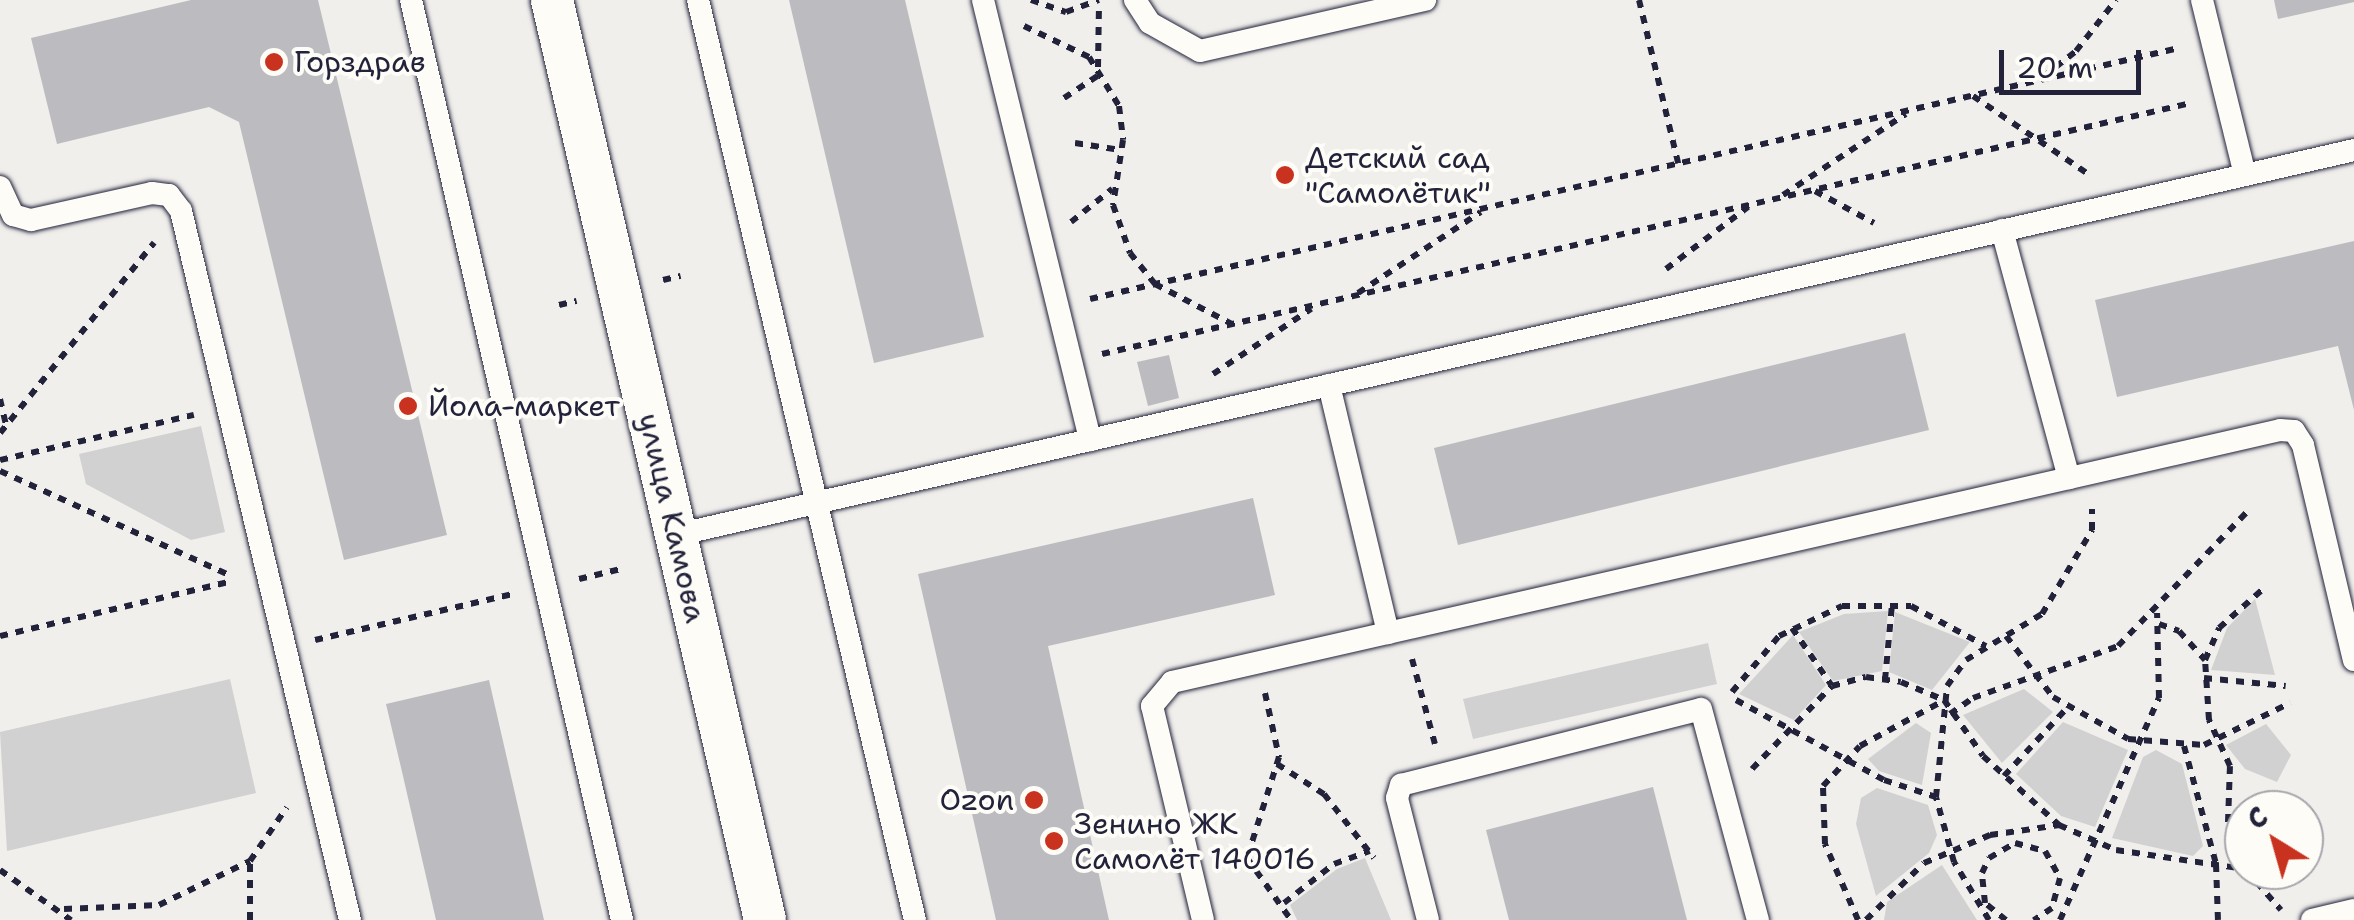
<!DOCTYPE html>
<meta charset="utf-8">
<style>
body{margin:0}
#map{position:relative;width:2354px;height:920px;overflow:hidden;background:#f0efec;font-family:"Shantell Sans",sans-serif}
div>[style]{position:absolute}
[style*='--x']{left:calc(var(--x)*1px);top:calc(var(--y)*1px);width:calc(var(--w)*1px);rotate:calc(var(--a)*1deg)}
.green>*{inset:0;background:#d2d1d1}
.building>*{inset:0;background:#bcbcc0}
.path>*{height:6px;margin-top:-3px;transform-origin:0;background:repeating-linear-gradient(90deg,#22223b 0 8px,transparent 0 16px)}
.roads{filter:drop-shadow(0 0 2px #22223b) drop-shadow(0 0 2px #22223b)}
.lane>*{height:22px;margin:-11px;padding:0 11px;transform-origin:11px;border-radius:11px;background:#fdfcf7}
.street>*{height:42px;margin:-21px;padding:0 21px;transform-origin:21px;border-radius:21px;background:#fdfcf7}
.dots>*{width:28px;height:28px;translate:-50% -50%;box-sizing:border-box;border:5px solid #fdfcf7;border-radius:50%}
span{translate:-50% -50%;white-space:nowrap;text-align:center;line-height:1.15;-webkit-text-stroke:8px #fdfcf7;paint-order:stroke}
.poi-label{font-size:30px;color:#22223b}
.left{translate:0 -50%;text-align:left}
.right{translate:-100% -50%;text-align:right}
.street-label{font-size:30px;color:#22223b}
.north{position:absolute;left:2224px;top:790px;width:100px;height:100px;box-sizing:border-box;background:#fdfcf7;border:2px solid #a5a5ac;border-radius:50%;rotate:323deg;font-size:28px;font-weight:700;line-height:40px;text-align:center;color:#22223b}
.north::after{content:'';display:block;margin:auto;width:35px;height:45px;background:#c8321e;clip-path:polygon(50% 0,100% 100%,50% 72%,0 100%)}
.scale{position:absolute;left:1999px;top:50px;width:142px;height:45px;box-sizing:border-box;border:5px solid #22223b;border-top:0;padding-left:12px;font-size:30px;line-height:35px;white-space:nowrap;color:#22223b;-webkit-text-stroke:8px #fdfcf7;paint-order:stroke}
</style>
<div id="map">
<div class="green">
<i style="clip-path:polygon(201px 426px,225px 532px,191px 540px,86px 484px,79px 454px)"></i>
<i style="clip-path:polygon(2255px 599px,2275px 675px,2211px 670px,2227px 628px)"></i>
<i style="clip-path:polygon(1888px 611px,1882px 671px,1833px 681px,1799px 632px,1844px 614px)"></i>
<i style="clip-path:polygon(1895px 612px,1970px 642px,1932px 690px,1889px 672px)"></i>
<i style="clip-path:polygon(1793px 635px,1826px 685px,1794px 720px,1739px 694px)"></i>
<i style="clip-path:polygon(1708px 643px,1717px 684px,1473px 739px,1463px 699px)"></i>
<i style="clip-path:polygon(230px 679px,256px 793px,7px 851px,0 732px)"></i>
<i style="clip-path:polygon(2024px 689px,2053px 712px,2002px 763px,1963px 715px)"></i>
<i style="clip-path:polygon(2063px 722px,2128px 750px,2095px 827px,2061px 816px,2016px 774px)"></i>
<i style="clip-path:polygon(1916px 723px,1931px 733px,1922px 785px,1879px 771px,1868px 759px)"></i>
<i style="clip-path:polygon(2266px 724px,2291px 755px,2277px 782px,2245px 769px,2226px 745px)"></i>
<i style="clip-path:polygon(2156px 750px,2182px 764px,2203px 846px,2193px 856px,2112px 838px,2143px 757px)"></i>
<i style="clip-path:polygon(1877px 788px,1928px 805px,1937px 835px,1929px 853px,1876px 896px,1856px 824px,1861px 798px)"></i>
<i style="clip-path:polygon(1365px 858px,1391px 920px,1297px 920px,1290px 905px,1337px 869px)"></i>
<i style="clip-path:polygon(1942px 865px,1977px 920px,1884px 920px,1887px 902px)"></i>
</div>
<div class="building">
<i style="clip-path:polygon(191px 0,318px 0,447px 535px,344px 560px,239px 122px,209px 107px,57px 144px,31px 38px)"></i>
<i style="clip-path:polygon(789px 0,905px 0,984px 337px,874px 363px)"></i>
<i style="clip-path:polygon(2274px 0,2354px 0,2354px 2px,2278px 19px)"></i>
<i style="clip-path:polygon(2354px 241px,2354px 410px,2338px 346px,2117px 397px,2095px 300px)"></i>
<i style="clip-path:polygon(1905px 333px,1929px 430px,1458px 545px,1434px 448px)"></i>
<i style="clip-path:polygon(1169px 355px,1179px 398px,1148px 406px,1137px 362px)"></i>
<i style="clip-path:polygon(1253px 498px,1275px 595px,1048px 646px,1109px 920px,996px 920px,918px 574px)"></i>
<i style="clip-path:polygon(489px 680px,544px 920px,436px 920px,403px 776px,386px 704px)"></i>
<i style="clip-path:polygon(1653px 787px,1687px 920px,1509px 920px,1486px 830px)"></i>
</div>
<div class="path">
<i style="--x:1031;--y:0;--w:37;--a:19"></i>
<i style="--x:1066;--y:12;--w:35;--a:-20"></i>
<i style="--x:1639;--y:0;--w:168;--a:76.5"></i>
<i style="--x:1024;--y:26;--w:72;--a:25.5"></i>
<i style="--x:1089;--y:57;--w:57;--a:58.5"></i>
<i style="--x:1119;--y:106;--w:34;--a:83"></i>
<i style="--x:1123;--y:140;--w:66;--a:98.7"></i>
<i style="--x:1113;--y:205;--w:51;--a:70.5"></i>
<i style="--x:1130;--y:253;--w:40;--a:51"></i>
<i style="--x:1155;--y:284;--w:87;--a:27.5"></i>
<i style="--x:1098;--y:67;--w:62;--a:-89.1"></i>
<i style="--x:2043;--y:77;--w:42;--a:-38.2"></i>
<i style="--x:2076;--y:51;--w:65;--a:-51.9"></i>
<i style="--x:1973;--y:96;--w:143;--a:34.1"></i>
<i style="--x:1064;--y:98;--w:45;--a:-33.3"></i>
<i style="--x:1075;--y:143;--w:46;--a:8.8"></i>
<i style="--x:1815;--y:191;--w:67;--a:28.5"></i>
<i style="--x:1783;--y:195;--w:147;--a:-33.4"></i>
<i style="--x:1071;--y:222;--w:53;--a:-38.8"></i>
<i style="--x:1666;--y:269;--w:103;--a:-37.1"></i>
<i style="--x:663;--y:280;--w:18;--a:-13"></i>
<i style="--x:1358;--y:293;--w:147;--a:-33.4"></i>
<i style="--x:1090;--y:299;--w:1113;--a:-12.98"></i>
<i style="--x:559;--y:305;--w:18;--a:-13"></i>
<i style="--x:1102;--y:354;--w:1118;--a:-12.98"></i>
<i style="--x:1213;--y:374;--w:118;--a:-33.6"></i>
<i style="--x:0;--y:399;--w:27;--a:77"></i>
<i style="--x:0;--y:433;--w:245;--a:-51"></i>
<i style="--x:0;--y:460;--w:199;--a:-13.1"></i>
<i style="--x:0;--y:471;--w:254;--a:24.4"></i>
<i style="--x:579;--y:579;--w:43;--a:-13.4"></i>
<i style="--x:2159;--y:624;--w:21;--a:19"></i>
<i style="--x:2179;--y:631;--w:39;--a:48"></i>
<i style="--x:1792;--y:628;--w:70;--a:55.4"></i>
<i style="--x:0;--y:636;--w:238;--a:-13.3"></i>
<i style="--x:2006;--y:636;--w:77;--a:52.4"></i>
<i style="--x:2053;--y:697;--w:86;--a:29.2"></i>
<i style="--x:2128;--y:739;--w:76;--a:4.5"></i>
<i style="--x:2204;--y:745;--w:96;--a:-26"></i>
<i style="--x:315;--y:640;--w:203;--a:-13.1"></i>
<i style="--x:1412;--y:659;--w:88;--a:74.9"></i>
<i style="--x:2204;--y:678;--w:82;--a:5.6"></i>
<i style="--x:1885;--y:680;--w:75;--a:-84.7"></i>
<i style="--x:1732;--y:692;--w:73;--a:-50"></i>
<i style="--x:1779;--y:636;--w:70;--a:-25.5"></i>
<i style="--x:1842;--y:606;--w:69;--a:0"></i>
<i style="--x:1911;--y:606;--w:85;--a:28.1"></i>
<i style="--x:1265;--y:693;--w:66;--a:77.7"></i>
<i style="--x:1279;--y:757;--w:106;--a:107.6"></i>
<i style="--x:1247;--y:858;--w:76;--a:54.6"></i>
<i style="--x:1736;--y:700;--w:168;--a:28.4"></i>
<i style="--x:1884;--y:780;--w:55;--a:18.1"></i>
<i style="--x:1950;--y:714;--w:28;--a:-35"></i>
<i style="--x:1973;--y:698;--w:154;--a:-19.7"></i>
<i style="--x:2118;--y:646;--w:185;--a:-46.1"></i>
<i style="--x:2184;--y:746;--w:122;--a:74.8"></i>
<i style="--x:2216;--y:864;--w:56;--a:88"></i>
<i style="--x:1277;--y:764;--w:56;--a:32.6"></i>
<i style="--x:1324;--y:794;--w:81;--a:52"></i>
<i style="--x:1752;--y:769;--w:115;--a:-46.1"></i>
<i style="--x:1832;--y:686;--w:35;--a:-15"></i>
<i style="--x:1866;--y:677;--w:35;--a:8"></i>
<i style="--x:1901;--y:682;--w:47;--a:22.7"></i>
<i style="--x:1944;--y:700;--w:68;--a:55.1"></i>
<i style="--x:1983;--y:756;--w:103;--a:42.2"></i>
<i style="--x:2059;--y:825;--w:62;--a:23.7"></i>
<i style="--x:2116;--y:850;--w:129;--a:8.4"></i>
<i style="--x:2004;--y:776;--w:93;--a:-47.2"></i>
<i style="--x:2240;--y:866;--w:46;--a:-105.3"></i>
<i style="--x:2228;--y:822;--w:56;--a:-88"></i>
<i style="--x:2230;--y:766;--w:51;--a:-114.5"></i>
<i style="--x:2209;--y:720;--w:60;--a:-93.8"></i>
<i style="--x:2205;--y:660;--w:35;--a:-66"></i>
<i style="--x:2219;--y:628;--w:60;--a:-41.6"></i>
<i style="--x:0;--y:870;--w:87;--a:35.2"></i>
<i style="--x:2246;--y:870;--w:53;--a:48.8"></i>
<i style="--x:1284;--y:903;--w:63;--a:-38"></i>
<i style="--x:1334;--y:864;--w:38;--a:-20"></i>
<i style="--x:64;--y:909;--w:95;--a:-2.4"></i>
<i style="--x:159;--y:905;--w:101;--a:-25.8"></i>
<i style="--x:250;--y:920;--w:59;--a:-90"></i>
<i style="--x:250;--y:861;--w:65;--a:-55.6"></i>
<i style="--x:1858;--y:920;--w:83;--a:-113.5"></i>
<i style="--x:1825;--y:844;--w:58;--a:-92"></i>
<i style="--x:1823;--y:786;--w:54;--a:-47.2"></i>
<i style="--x:1860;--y:746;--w:94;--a:-28.5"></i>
<i style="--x:1866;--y:920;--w:81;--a:-44.5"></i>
<i style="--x:1924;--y:863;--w:72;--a:-23"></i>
<i style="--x:1990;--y:835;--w:70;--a:-8.2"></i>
<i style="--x:1989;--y:920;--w:68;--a:-121.1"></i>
<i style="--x:1954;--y:862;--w:67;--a:-105.5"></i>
<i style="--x:1936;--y:797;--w:112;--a:-84.3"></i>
<i style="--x:1947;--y:686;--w:32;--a:-54"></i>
<i style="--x:1966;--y:660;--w:89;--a:-31.2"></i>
<i style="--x:2042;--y:614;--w:98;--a:-59.2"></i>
<i style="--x:2092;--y:530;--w:21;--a:-90"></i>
<i style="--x:2006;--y:920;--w:27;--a:-141"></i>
<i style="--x:1985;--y:903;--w:30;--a:-96"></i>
<i style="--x:1982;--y:873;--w:17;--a:-65"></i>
<i style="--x:1989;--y:858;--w:30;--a:-30"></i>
<i style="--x:2015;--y:843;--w:31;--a:15"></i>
<i style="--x:2045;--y:851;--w:31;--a:61"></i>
<i style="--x:2060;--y:878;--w:31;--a:105"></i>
<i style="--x:2052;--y:908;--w:22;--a:146"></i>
<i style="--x:2060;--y:920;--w:243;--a:-66"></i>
<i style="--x:2159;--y:698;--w:85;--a:-91.3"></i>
</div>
<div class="roads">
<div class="lane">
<i style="--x:411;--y:0;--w:944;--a:77.08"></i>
<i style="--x:698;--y:0;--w:945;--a:76.73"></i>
<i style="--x:983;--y:0;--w:453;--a:76.3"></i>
<i style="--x:1135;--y:0;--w:27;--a:57"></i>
<i style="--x:1150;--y:23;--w:57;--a:29.2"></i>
<i style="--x:1200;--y:51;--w:231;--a:-12.8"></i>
<i style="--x:2202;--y:0;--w:180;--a:76.2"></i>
<i style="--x:0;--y:187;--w:31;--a:65"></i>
<i style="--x:13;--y:215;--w:19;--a:16"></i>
<i style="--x:31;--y:220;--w:124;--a:-12.6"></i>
<i style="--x:152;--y:193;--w:17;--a:7"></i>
<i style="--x:169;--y:195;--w:20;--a:53"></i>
<i style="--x:181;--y:211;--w:729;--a:76.59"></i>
<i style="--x:2002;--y:230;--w:257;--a:74.9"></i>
<i style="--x:1329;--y:385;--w:255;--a:76.6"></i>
<i style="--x:676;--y:535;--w:1722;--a:-12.92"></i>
<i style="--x:1203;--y:920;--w:220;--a:-103.4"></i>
<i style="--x:1152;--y:706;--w:31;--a:-50"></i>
<i style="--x:1172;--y:682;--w:1136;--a:-12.81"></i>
<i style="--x:2280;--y:430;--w:14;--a:4"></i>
<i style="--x:2294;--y:431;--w:17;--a:57"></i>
<i style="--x:2303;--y:445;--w:221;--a:76.7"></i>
<i style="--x:1428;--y:920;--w:126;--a:-104.3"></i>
<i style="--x:1397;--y:798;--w:14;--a:-73"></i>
<i style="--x:1401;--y:785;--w:309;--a:-14.2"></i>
<i style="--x:1701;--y:709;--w:219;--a:74.9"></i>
<i style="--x:2312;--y:920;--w:43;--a:-13.4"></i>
</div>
<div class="street">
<i style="--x:552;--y:0;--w:944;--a:76.96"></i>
</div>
</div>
<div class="dots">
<i style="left:274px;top:62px;background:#c8321e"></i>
<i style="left:1285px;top:175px;background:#c8321e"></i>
<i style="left:408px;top:406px;background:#c8321e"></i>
<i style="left:1034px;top:800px;background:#c8321e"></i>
<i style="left:1054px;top:841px;background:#c8321e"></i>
</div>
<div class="poi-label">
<span class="left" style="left:294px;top:62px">Горздрав</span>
<span class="left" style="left:1305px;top:175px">Детский сад<br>"Самолётик"</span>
<span class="left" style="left:428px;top:406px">Йола-маркет</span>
<span class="right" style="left:1014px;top:800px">Ozon</span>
<span class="left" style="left:1074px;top:841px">Зенино ЖК<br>Самолёт 140016</span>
</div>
<div class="street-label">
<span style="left:672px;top:518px;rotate:77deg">улица Камова</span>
</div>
<div class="north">С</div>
<div class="scale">20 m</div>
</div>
